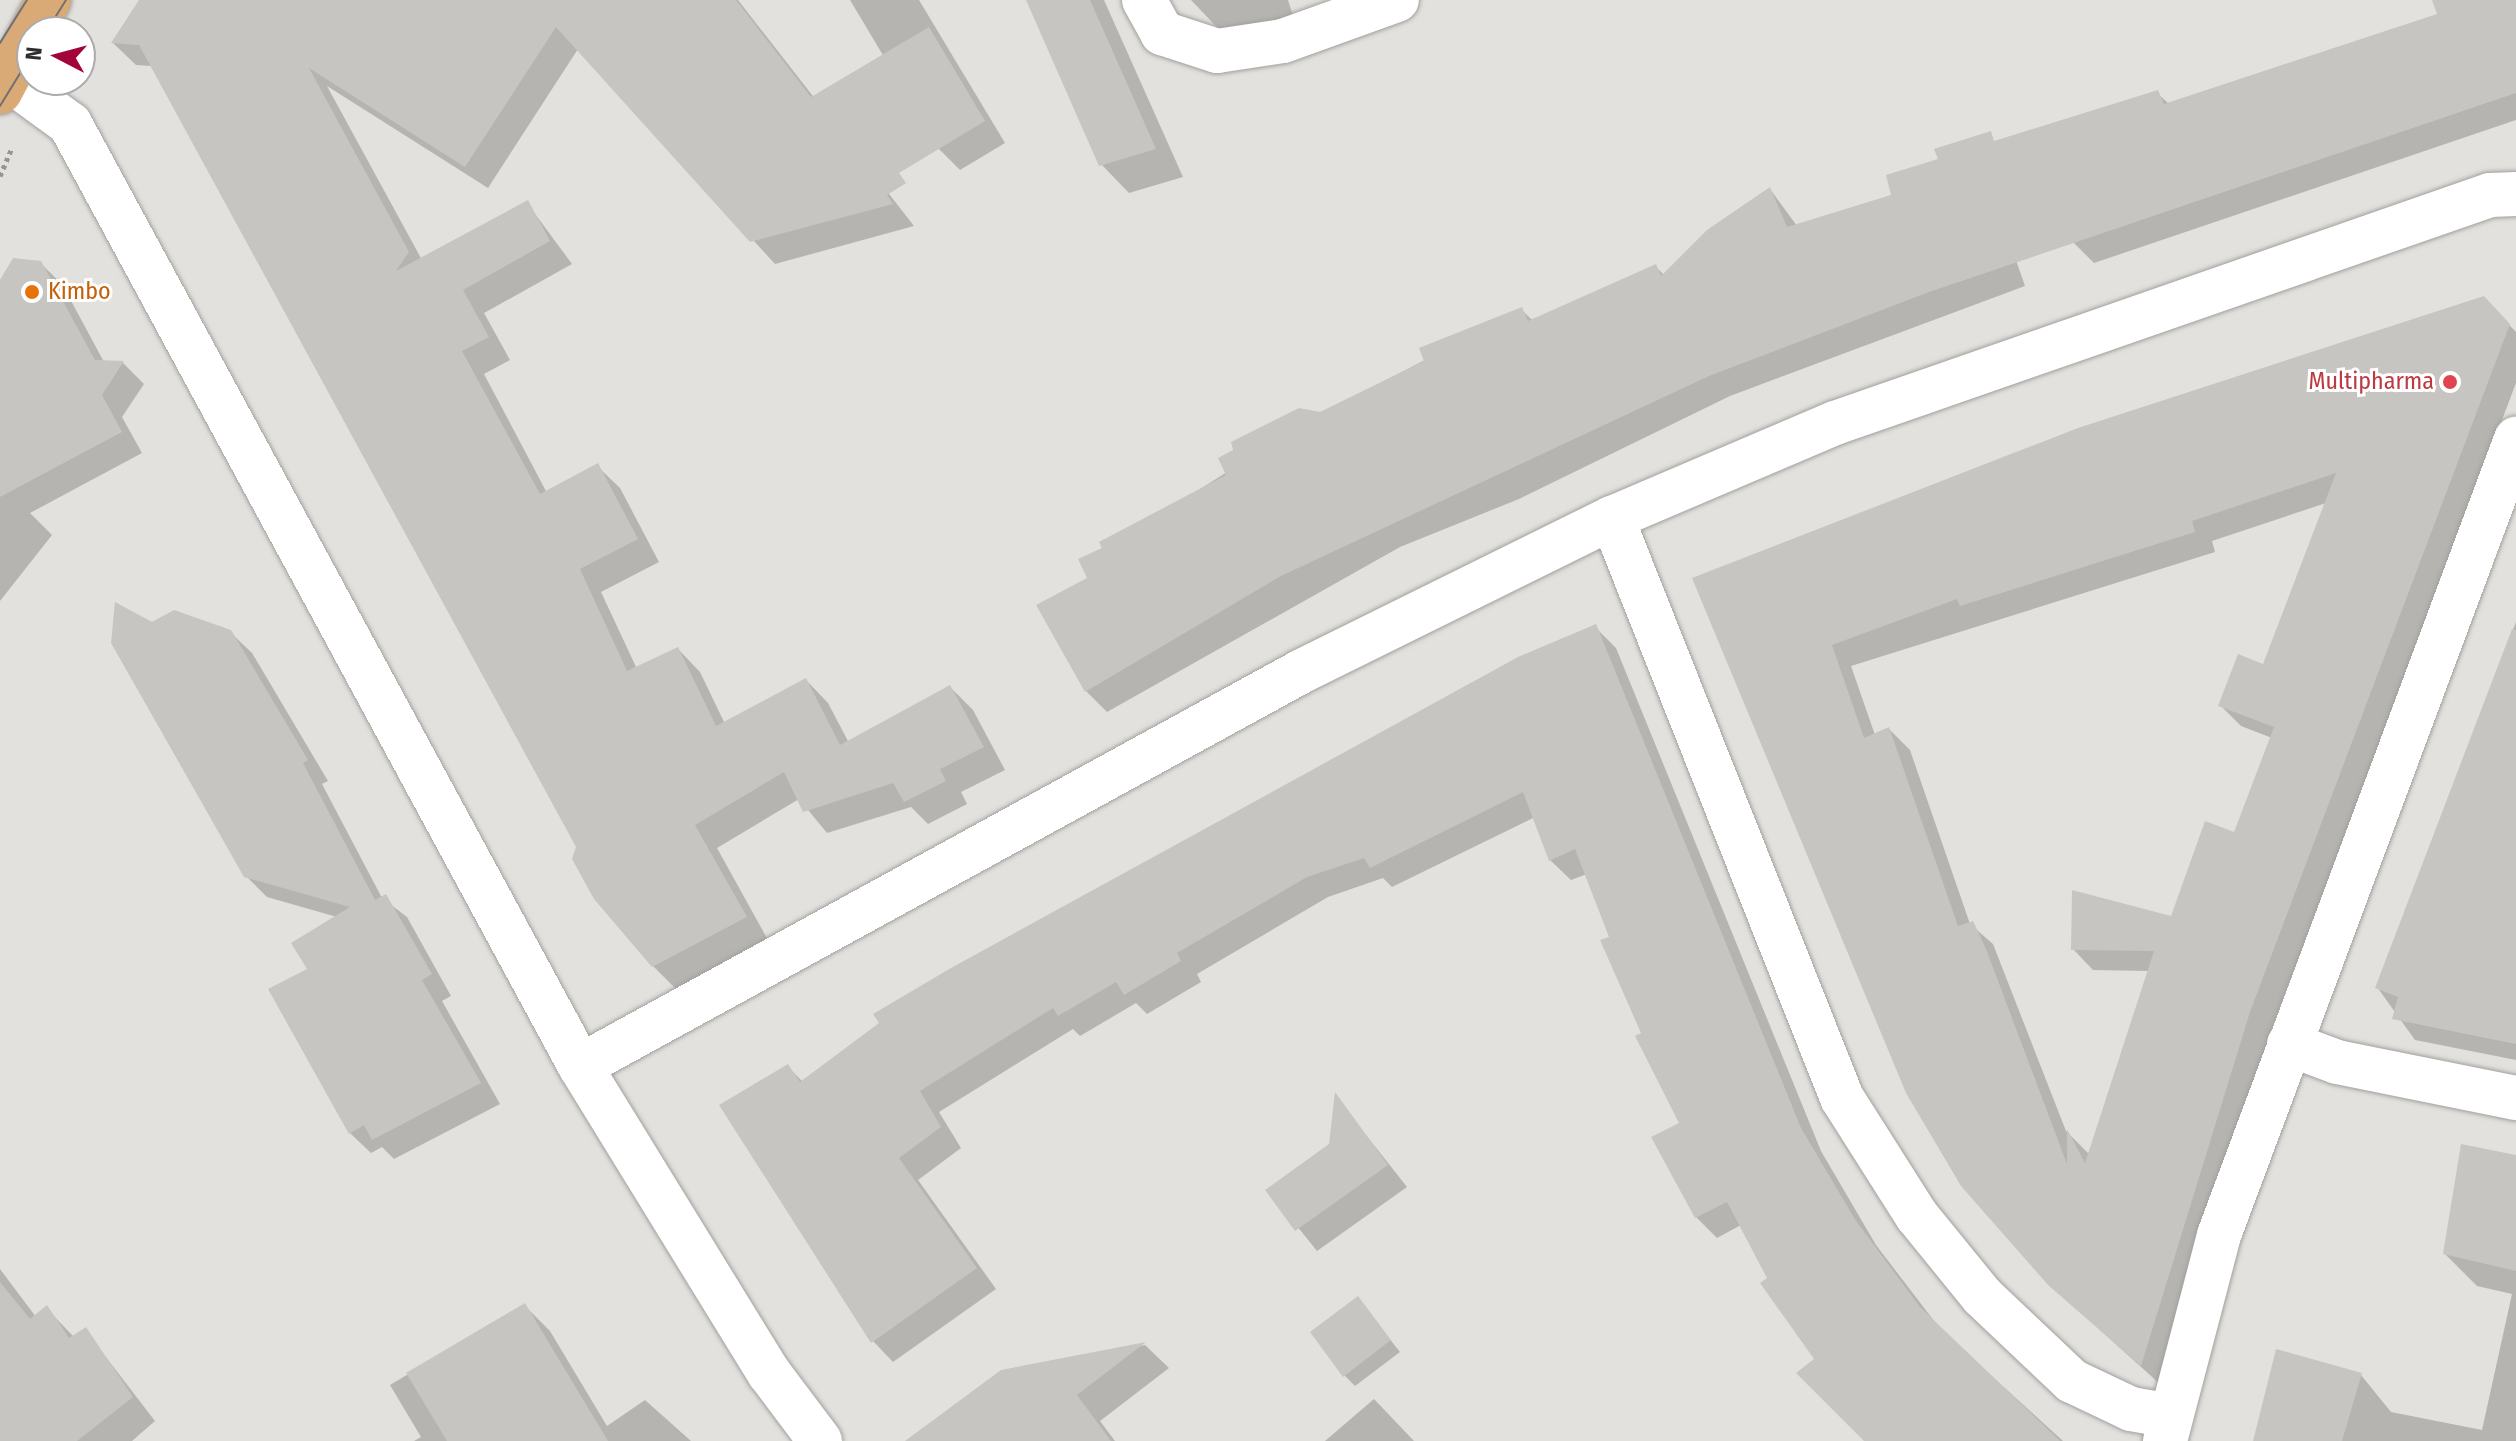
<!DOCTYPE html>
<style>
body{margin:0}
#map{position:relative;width:2516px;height:1441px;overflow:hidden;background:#e3e1de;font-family:"Fira Sans Condensed",sans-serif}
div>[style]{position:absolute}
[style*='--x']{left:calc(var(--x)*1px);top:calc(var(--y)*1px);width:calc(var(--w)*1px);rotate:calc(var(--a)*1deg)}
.shadow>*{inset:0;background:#0003}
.building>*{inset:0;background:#c6c5c2}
.path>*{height:5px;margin-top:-2.5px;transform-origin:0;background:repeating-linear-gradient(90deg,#979593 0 4px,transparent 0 8px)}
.roads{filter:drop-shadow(0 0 2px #a2a09d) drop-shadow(0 0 2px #a2a09d)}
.minor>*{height:44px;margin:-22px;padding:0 22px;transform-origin:22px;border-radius:22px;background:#fff}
.major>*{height:44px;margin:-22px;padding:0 22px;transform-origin:22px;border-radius:22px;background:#daaa76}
.tram>*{height:2px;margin:-1px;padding:0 1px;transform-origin:1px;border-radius:1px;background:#737170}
.dots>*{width:22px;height:22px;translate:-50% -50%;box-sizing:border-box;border:4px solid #fff;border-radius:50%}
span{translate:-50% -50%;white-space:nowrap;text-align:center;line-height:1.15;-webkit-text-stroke:6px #fff;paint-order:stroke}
.food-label{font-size:24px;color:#c56008}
.left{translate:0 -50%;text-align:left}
.health-label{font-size:24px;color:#be3a42}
.right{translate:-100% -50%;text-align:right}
.north{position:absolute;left:16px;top:16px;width:80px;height:80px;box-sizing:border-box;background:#fff;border:2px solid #acabab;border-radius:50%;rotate:276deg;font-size:22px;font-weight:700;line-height:32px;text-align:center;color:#2f2e2d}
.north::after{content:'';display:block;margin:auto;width:28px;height:36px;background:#a20539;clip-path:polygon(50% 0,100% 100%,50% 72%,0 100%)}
</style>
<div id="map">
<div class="shadow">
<i style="clip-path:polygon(142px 0,738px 0,914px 226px,775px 264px,578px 49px,488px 188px,327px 86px,422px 260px,527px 203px,572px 264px,484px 313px,510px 360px,484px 374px,547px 493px,597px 466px,620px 488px,659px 562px,601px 592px,637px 669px,678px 649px,700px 672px,725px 724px,806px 680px,828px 703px,849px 743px,950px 687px,973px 710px,1005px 770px,961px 792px,967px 804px,928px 824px,911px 807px,827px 833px,799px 799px,717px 848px,768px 940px,676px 989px,653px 966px,578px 847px,152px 66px,136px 65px,113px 43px)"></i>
<i style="clip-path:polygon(850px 0,919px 0,1005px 143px,960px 170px,939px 149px)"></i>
<i style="clip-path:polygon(1028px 0,1104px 0,1183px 177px,1129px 193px,1101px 164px)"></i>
<i style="clip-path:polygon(1191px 0,1288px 0,1294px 19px,1229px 40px)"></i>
<i style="clip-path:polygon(2434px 0,2516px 0,2516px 120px,2094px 263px,2074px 243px,2157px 93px,2169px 104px,2439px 15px)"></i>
<i style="clip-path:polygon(1986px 174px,2025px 286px,1730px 396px,1519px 499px,1400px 547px,1107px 712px,1086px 691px,1089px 579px,1104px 549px,1320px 414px,1522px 310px,1533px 321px,1655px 266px,1665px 276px,1770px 189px,1797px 226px)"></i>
<i style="clip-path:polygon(40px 263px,62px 284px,104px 362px,123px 363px,144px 384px,122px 417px,142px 453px,30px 513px,52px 535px,0 601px,0 287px)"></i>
<i style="clip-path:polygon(evenodd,2483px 298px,2516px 332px,2516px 383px,2270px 1033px,2161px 1385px,2049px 1284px,1695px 580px,2079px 430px,2483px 298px,2326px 503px,2265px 666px,2220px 705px,2241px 726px,2272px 738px,2235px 834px,2172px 918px,2073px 949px,2093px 970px,2149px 971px,2089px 1154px,2066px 1131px,1993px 944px,1970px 924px,1910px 750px,1889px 729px,1875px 735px,1851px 666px,2215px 552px,2212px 541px,2326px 503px)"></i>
<i style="clip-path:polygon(2516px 622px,2516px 1060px,2415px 1040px,2377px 987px)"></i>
<i style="clip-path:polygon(152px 624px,230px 632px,252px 653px,328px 781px,322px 784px,382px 898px,407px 917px,451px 996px,442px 1001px,500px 1104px,394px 1159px,382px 1147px,371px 1153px,350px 1133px,309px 970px,337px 917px,267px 897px,245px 875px,113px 642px)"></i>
<i style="clip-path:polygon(1595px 627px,1616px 648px,1821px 1151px,1876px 1245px,1941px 1330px,2063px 1441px,1867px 1441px,1741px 1225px,1717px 1238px,1696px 1217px,1681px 1124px,1587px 874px,1571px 880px,1550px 860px,1535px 817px,1392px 887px,1383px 878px,1328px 897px,1197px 974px,1201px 982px,1147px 1014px,1136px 1003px,1080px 1036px,1073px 1029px,939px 1112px,961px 1148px,918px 1180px,996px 1289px,893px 1362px,873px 1341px,787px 1066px,803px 1082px)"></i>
<i style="clip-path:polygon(1336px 1097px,1407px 1187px,1317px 1251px,1268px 1190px,1331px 1145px)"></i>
<i style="clip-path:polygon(2516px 1157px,2516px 1441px,2255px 1441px,2361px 1375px,2391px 1412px,2482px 1430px,2512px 1294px,2477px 1286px,2445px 1254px)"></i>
<i style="clip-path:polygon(0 1269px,36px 1317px,46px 1308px,74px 1337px,85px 1330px,155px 1421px,132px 1441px,0 1441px)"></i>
<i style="clip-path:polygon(1358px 1299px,1400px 1352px,1355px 1386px,1345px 1376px)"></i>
<i style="clip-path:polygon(524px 1305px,550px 1331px,607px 1426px,645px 1400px,691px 1441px,414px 1441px,421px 1437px,390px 1385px)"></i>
<i style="clip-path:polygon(1145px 1345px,1169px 1368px,1100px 1421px,1115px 1441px,932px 1441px,1002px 1372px)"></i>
<i style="clip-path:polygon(1374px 1399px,1414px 1441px,1325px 1441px)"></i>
</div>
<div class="building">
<i style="clip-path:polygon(139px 0,736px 0,811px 97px,929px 27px,985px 121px,899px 173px,906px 183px,887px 195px,893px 204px,750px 242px,556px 27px,465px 167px,309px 68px,409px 252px,396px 271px,528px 200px,550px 241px,463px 290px,489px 337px,462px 351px,540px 494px,598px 463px,638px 539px,580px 569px,627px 671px,678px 647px,716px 726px,806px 678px,840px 745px,950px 685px,984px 747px,940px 769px,946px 781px,904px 802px,893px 783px,803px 812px,784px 772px,695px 825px,747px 917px,652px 967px,594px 899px,572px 859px,576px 847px,139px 45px,111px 43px)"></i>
<i style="clip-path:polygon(1026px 0,1090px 0,1156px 149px,1099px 166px)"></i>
<i style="clip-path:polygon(2432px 0,2516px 0,2516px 93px,1929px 292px,1709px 376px,1281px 576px,1085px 692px,1036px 605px,1087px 578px,1078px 559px,1102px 548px,1099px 542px,1226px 475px,1218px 458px,1233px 450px,1231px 442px,1299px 408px,1320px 412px,1424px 361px,1419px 348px,1522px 307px,1528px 321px,1656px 264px,1661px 276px,1707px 230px,1770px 187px,1787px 227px,1891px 195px,1886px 175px,1938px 159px,1934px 149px,1991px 131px,1994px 141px,2158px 90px,2164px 104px,2437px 14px)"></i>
<i style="clip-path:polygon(13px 258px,41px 261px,95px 360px,124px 361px,102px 395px,122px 432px,0 497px,0 280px)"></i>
<i style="clip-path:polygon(evenodd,2484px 296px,2510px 324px,2250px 1012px,2141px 1366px,2048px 1285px,1961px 1186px,1906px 1093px,1692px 578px,2078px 428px,2484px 296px,2336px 473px,2263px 664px,2238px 654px,2218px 706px,2274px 727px,2234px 832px,2205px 821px,2171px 916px,2072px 890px,2071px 950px,2154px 951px,2085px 1163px,2067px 1129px,2067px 1164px,1986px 949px,1973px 921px,1958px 926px,1889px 727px,1864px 738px,1832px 645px,1957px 599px,1960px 606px,2195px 532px,2192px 521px,2336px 473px)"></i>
<i style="clip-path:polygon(115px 602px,152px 622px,174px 610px,231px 630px,308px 760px,303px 763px,375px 900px,386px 894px,432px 974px,422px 980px,481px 1083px,372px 1140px,364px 1125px,349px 1134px,268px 989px,307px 969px,291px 943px,350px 907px,244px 877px,111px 643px)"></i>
<i style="clip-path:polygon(1596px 624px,1801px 1128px,1856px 1221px,1920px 1307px,2060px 1441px,1864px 1441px,1796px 1373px,1814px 1359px,1760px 1283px,1767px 1278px,1727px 1202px,1695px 1218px,1651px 1137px,1679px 1123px,1635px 1036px,1641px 1033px,1600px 940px,1609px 937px,1575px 849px,1549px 861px,1523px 792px,1370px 868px,1364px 858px,1307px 877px,1177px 953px,1181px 961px,1124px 995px,1116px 982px,1058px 1016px,1053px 1008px,920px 1091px,941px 1127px,899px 1158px,977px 1268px,871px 1343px,719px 1105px,788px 1064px,800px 1082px,879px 1023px,873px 1014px,951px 968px,1518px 657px)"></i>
<i style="clip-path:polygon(2512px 629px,2516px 630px,2516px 1044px,2392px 1019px,2398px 997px,2375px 988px)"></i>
<i style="clip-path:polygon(1335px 1092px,1388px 1165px,1295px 1231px,1265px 1190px,1329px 1144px)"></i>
<i style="clip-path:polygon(2461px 1144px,2516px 1155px,2516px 1271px,2443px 1254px)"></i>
<i style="clip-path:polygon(0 1282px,30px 1319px,47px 1305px,69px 1338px,86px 1327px,133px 1397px,77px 1441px,0 1441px)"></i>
<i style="clip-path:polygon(1358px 1296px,1391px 1340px,1343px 1377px,1310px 1332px)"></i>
<i style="clip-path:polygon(525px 1303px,608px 1441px,447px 1441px,406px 1373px)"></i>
<i style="clip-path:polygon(1146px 1342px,1077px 1395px,1111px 1441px,905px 1441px,1001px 1370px)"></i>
<i style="clip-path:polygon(2276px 1349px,2362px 1373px,2342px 1441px,2253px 1441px)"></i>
</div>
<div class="path">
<i style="--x:0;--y:176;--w:30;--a:-67"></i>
</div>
<div class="roads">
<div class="minor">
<i style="--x:1144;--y:0;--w:38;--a:61"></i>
<i style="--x:1162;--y:33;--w:58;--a:18.1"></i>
<i style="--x:1217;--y:51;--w:67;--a:-8.6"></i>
<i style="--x:1283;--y:41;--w:121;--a:-19.8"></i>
<i style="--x:0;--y:73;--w:87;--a:36.1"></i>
<i style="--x:70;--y:124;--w:1071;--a:61.57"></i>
<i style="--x:580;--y:1066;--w:361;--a:58.4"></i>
<i style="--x:769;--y:1373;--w:85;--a:53.1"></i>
<i style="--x:1612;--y:518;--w:624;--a:68.37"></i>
<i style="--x:1842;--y:1098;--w:140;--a:57.6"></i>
<i style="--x:1917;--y:1216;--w:103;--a:50.9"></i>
<i style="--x:1982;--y:1296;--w:124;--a:43.4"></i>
<i style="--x:2072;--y:1381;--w:65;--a:25.4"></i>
<i style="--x:2131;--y:1409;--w:39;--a:10"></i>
<i style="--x:2289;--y:1044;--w:51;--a:20.6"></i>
<i style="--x:2337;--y:1062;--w:183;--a:11.4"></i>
<i style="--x:580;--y:1066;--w:823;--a:-28.68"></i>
<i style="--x:1302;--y:671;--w:346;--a:-26.3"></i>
<i style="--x:1612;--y:518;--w:242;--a:-23.1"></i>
<i style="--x:1835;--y:423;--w:694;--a:-19.19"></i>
<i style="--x:2490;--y:195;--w:26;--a:-2"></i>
<i style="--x:2165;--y:1441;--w:213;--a:-75.3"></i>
<i style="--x:2219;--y:1235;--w:850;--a:-69.54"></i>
</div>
<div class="major">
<i style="--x:0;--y:92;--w:104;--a:-62"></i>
</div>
</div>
<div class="tram">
<i style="--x:46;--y:32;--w:38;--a:-58"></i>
<i style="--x:0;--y:43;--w:51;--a:-57.9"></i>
<i style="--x:0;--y:106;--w:61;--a:-58.4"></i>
</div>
<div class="dots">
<i style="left:32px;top:292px;background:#e8710a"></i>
<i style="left:2450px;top:382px;background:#e0444e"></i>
</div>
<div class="food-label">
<span class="left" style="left:48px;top:292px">Kimbo</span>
</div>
<div class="health-label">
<span class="right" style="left:2434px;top:382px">Multipharma</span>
</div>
<div class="north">N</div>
</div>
